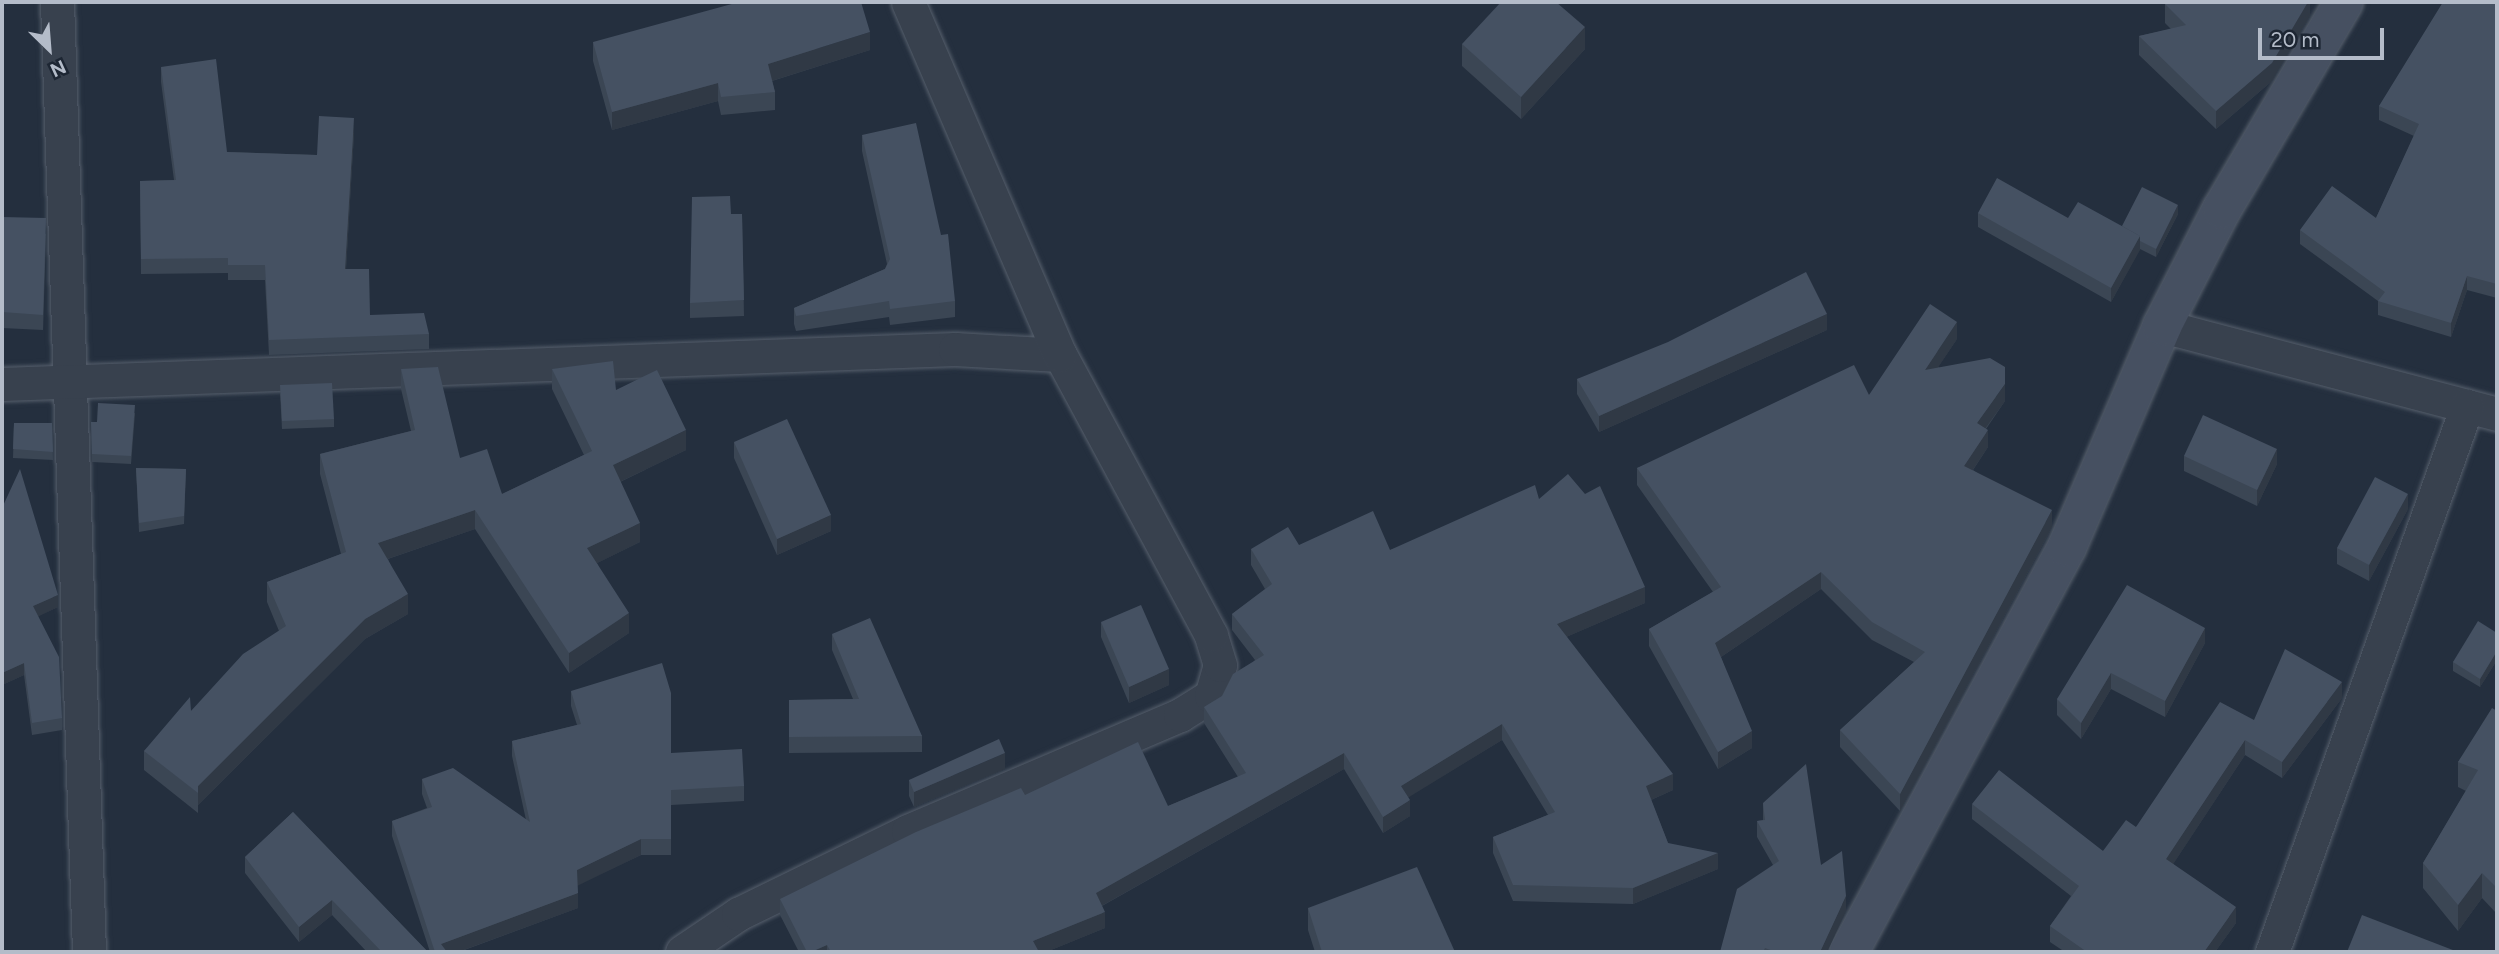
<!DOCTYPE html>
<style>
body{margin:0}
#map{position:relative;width:2499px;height:954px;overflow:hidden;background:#242f3e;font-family:Figtree,sans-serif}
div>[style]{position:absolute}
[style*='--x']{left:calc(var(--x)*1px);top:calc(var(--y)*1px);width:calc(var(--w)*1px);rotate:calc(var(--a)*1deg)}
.roads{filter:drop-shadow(0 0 2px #565f6c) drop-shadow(0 0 2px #565f6c)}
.minor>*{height:33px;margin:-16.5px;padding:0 16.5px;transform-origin:16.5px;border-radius:16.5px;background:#38414e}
.secondary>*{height:38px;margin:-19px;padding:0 19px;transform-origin:19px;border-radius:19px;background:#465061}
.wall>*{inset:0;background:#3b4654}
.shaded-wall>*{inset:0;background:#303945}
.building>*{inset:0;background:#455162}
span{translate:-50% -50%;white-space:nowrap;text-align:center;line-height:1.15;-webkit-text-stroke:6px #1d2633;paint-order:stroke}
.frame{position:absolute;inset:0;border:4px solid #b4bcc9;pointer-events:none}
.north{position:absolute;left:14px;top:14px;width:70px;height:70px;-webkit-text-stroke:5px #1d2633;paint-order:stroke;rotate:155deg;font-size:19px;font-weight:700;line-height:28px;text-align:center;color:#b4bcc9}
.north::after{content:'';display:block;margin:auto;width:24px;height:32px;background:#b4bcc9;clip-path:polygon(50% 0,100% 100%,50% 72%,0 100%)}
.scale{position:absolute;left:2258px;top:28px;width:126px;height:32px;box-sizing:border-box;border:4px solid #b4bcc9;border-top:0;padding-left:9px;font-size:21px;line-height:24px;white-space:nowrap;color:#b4bcc9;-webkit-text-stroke:5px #1d2633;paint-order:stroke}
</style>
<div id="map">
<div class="roads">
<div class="minor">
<i style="--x:57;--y:2;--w:951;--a:88.07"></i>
<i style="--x:2162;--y:326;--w:346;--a:14.7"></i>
<i style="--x:2;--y:384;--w:954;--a:-2.1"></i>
<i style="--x:955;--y:349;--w:105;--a:3.3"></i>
<i style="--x:682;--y:952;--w:68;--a:-34.2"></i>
<i style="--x:738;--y:914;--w:189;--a:-26"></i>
<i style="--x:908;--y:831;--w:296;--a:-23.1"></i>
<i style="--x:1180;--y:715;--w:36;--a:-32"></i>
<i style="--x:1211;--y:696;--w:32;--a:-74"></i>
<i style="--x:1220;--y:665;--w:31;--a:-107"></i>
<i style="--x:1211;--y:635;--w:318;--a:-118.3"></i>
<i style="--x:1060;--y:355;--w:384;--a:-113.3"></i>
<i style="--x:2272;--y:952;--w:580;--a:-70.35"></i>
</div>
<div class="secondary">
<i style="--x:1849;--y:952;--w:460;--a:-61.7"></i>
<i style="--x:2067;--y:547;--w:241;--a:-66.7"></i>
<i style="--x:2162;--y:326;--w:131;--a:-62.9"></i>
<i style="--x:2222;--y:209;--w:240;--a:-59.5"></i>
</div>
</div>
<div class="wall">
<i style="clip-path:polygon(2310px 2px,2310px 16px,2272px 81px,2216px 129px,2139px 55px,2139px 36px,2171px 29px,2165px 23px,2165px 4px)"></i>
<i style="clip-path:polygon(2497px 2px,2497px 298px,2467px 290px,2451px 337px,2378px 315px,2378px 301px,2300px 244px,2300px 230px,2376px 218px,2414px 136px,2379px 120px,2379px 106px)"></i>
<i style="clip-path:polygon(593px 42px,870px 50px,772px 81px,775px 92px,775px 110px,721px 115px,718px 101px,612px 130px,593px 61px)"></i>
<i style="clip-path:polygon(1462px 44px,1585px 49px,1521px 119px,1462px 66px)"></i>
<i style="clip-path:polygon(161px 67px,227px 152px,317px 155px,354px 133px,346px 269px,370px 315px,429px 334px,429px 349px,269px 355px,265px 280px,228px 280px,228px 273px,141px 274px,140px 181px,174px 180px,161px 82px)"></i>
<i style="clip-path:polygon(862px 135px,955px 301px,955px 317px,890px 325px,889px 317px,796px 331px,794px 324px,794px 308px,885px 269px,887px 264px,862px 151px)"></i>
<i style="clip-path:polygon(1978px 213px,2068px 218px,2122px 226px,2178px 214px,2156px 257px,2140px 249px,2111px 302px,1978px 227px)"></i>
<i style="clip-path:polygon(731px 214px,742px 214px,744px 316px,690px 318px,690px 303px)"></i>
<i style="clip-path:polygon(2px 217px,46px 234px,43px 330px,2px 328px)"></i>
<i style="clip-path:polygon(1827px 330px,1599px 432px,1577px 394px,1577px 379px)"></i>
<i style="clip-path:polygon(1957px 339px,1938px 367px,2005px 401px,1986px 429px,1988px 447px,1973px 470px,2052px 527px,1900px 811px,1840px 747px,1840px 730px,1914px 662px,1872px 640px,1821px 589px,1721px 657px,1752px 748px,1718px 769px,1649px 646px,1649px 629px,1713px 592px,1637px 485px,1637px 468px,1869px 395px)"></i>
<i style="clip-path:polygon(401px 369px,460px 458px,502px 494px,584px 455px,552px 389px,552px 369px,616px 390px,686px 450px,620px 482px,640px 542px,597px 563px,629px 633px,569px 673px,475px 529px,388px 559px,408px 614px,365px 639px,198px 805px,198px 813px,144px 770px,144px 751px,191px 711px,279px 631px,267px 602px,267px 582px,341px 554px,320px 474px,320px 454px,411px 431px,401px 389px)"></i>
<i style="clip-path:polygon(280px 393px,334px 419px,334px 427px,282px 429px)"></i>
<i style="clip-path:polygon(135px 413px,131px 464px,92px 462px,91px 422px,97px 422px)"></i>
<i style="clip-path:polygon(14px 423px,52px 423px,53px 460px,13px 458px)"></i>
<i style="clip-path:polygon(734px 442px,831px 531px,777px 555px,734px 458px)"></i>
<i style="clip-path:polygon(2184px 456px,2277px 464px,2257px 506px,2184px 471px)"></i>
<i style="clip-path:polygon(136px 468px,186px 469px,184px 524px,139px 532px)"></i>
<i style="clip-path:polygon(1539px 499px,1645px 603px,1566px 637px,1673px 790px,1651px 800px,1668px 843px,1718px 869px,1633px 904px,1513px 901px,1493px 853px,1493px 837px,1548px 815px,1502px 740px,1408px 797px,1410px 816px,1383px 833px,1344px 769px,1102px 906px,1105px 928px,1046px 952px,799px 952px,780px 915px,780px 899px,1025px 795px,1168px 806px,1238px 777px,1204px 723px,1204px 707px,1222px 696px,1255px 660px,1232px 630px,1232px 614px,1265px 589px,1251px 565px,1251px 549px,1299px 545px,1390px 550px)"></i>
<i style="clip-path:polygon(2px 508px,58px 607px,38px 616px,62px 718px,62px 730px,32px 735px,24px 675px,2px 685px)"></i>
<i style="clip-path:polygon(2408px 509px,2369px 581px,2337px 564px,2337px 548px)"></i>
<i style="clip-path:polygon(1101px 622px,1169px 685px,1129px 703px,1101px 637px)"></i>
<i style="clip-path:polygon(2205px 628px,2205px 643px,2165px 717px,2111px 689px,2081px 739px,2057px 715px,2057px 699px)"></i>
<i style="clip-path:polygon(2497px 633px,2497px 660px,2480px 687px,2453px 671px,2453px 662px)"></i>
<i style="clip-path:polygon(832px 634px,922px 736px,922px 752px,789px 753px,789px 700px,853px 699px,832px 650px)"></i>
<i style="clip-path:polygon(571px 691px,671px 753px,744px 786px,744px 801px,671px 805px,671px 855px,641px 855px,577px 885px,578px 908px,459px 952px,430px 952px,392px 836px,392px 821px,427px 808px,422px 794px,422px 779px,526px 820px,512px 756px,512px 741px,577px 725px,571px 706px)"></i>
<i style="clip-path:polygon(2342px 698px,2282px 778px,2245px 755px,2173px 864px,2236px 923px,2215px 952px,2065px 952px,2050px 942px,2050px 926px,2071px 896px,1972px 819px,1972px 804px,2103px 851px,2136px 827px,2254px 720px)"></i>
<i style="clip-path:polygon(2497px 711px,2497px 914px,2482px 898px,2458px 931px,2423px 888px,2423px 863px,2466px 791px,2458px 787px,2458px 762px)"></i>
<i style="clip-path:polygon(1005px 769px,914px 807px,909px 796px,909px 780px)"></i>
<i style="clip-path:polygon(1763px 803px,1821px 865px,1846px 911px,1827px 952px,1720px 952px,1773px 865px,1757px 837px,1757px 821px,1763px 820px)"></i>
<i style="clip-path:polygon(293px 812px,428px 952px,367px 952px,332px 915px,299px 942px,245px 873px,245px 857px)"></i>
<i style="clip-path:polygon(1308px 908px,1455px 952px,1315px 952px,1308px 930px)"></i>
</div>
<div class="shaded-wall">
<i style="clip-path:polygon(2308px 2px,2310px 2px,2310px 16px,2272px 81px,2216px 129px,2216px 111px)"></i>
<i style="clip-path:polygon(1585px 27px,1585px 49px,1521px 119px,1521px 97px)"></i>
<i style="clip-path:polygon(870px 32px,870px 50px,768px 82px,768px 64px)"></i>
<i style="clip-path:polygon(718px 83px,718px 101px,612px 130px,612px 112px)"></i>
<i style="clip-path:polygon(354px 118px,354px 133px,345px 284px,345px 269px)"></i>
<i style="clip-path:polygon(2178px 205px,2178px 214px,2156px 257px,2156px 249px)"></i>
<i style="clip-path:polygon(2140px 236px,2140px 250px,2111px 302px,2111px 288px)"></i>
<i style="clip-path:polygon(2467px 276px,2467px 290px,2451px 337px,2451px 323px)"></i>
<i style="clip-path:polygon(1827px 314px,1827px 330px,1599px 432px,1599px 416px)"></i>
<i style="clip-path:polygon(1957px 322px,1957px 339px,1925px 387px,1925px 370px)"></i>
<i style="clip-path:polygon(2005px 384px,2005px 401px,1977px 440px,1977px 423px)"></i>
<i style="clip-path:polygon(686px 430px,686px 450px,613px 485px,613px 465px)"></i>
<i style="clip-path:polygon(1988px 430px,1988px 447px,1964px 483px,1964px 466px)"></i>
<i style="clip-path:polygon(2277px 449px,2277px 464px,2257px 506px,2257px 490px)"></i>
<i style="clip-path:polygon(2408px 494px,2408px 509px,2369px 581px,2369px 565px)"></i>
<i style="clip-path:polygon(475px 510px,475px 529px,378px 562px,378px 543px)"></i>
<i style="clip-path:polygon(2052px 510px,2052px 527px,1900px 811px,1900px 794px)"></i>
<i style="clip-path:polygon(831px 515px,831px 531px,777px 555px,777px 539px)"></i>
<i style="clip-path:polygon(640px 523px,640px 542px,587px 568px,587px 548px)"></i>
<i style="clip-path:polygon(1821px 572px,1821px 589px,1715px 661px,1715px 643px)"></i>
<i style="clip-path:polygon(1645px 587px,1645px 603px,1557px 641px,1557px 624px)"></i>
<i style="clip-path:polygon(408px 594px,408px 614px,365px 639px,198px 805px,198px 786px,365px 619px)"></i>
<i style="clip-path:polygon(58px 595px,58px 607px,33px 619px,33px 606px)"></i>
<i style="clip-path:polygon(629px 613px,629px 633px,569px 673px,569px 653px)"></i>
<i style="clip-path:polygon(2205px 628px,2205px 643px,2165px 717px,2165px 701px)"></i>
<i style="clip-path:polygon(2497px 651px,2497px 660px,2480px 687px,2480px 679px)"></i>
<i style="clip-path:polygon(24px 663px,24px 675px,2px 685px,2px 673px)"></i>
<i style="clip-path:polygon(1169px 669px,1169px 685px,1129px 703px,1129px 687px)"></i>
<i style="clip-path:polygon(2111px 673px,2111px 689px,2081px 739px,2081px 723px)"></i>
<i style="clip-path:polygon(2342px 682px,2342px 698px,2282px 778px,2282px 762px)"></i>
<i style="clip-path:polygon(1502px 724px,1502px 740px,1401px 802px,1401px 786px)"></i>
<i style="clip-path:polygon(1752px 731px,1752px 748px,1718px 769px,1718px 752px)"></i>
<i style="clip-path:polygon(2245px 740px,2245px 755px,2166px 875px,2166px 859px)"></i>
<i style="clip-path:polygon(1005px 753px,1005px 769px,914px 807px,914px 792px)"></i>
<i style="clip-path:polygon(1344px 753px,1344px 769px,1096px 909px,1096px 893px)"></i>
<i style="clip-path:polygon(1673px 774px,1673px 790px,1646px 802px,1646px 786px)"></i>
<i style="clip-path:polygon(1410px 800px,1410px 816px,1383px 833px,1383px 817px)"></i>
<i style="clip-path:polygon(641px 839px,641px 855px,577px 886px,577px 870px)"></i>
<i style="clip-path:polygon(1718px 853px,1718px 869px,1633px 904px,1633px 888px)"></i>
<i style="clip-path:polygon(2482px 873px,2482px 898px,2458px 931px,2458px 905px)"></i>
<i style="clip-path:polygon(578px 893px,578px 908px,458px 952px,441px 952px,441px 944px)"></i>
<i style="clip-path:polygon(1846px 896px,1846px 911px,1827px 952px,1820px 952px)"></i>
<i style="clip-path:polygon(332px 900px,332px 915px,299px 942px,299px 927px)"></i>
<i style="clip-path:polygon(2236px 907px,2236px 923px,2215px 952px,2204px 952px)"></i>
<i style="clip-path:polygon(1105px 912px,1105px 928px,1046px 952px,1033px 952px,1033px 941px)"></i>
<i style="clip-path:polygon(827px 945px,827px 952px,811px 952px)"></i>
</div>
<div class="building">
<i style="clip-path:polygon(739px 2px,861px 2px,870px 32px,768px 64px,775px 92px,721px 97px,718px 83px,612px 112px,593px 42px)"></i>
<i style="clip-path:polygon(1501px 2px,1556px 2px,1585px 27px,1521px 97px,1462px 44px)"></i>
<i style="clip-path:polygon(2168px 2px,2308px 2px,2272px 63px,2216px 111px,2139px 36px,2186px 25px,2165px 4px)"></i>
<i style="clip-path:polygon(2443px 2px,2497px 2px,2497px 284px,2467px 276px,2451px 323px,2378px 301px,2385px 292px,2300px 230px,2332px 186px,2376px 218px,2419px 124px,2379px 106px)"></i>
<i style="clip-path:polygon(216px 59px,227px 152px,317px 155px,319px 116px,354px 118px,345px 269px,369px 269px,370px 315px,424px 313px,429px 334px,269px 340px,265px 265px,228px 265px,228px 258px,141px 259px,140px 181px,176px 180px,161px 67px)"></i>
<i style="clip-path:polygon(916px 123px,941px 235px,948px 234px,955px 301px,890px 309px,889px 301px,796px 316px,794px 308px,885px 269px,890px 259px,862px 135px)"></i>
<i style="clip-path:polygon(1997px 178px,2068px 218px,2078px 202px,2140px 236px,2111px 288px,1978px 213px)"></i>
<i style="clip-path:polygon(2142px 187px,2178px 205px,2156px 249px,2140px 241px,2140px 236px,2122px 226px)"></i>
<i style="clip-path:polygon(730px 196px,731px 214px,742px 214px,744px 300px,690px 303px,692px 197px)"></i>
<i style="clip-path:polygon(2px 217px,46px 218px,43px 315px,2px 312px)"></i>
<i style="clip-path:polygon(1806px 272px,1827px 314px,1599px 416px,1577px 379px,1668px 342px)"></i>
<i style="clip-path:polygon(1930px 304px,1957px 322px,1925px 370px,1990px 358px,2005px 367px,2005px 384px,1977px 423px,1988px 430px,1964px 466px,2052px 510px,1900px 794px,1840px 730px,1925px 652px,1872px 622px,1821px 572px,1715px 643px,1752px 731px,1718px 752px,1649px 629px,1721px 587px,1637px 468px,1854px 365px,1869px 395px)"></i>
<i style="clip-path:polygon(613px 361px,616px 390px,657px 370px,686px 430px,613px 465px,640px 523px,587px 548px,629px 613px,569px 653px,475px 510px,378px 543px,408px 594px,365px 619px,198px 786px,198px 793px,144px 751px,190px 697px,191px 711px,243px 654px,286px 626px,267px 582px,346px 552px,320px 454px,415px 430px,401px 369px,438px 367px,460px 458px,487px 449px,502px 494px,592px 451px,552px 369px)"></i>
<i style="clip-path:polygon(332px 383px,334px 419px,282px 421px,280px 385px)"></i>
<i style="clip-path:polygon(98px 403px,135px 405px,131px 456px,92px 454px,91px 422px,97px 422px)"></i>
<i style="clip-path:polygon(2203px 415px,2277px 449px,2257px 490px,2184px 456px)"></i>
<i style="clip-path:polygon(787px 419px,831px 515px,777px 539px,734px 442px)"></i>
<i style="clip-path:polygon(14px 423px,52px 423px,53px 452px,13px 449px)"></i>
<i style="clip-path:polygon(136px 468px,186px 469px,184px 516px,139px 523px)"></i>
<i style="clip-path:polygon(20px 469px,58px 595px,33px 606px,59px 657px,62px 718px,32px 723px,24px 663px,2px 673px,2px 508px)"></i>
<i style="clip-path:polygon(1568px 474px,1585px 494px,1600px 486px,1645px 587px,1557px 624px,1673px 774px,1646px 786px,1668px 843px,1718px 853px,1633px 888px,1513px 885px,1493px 837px,1555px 812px,1502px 724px,1401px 786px,1410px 800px,1383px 817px,1344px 753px,1096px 893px,1105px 912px,1033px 941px,1039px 952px,831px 952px,827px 945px,811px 952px,807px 952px,780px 899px,916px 832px,1021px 788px,1025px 795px,1138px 742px,1168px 806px,1246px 773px,1204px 707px,1222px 696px,1233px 674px,1264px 655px,1232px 614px,1272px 584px,1251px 549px,1288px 527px,1299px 545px,1373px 511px,1390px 550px,1535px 485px,1539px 499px)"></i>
<i style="clip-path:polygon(2375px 477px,2408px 494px,2369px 565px,2337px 548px)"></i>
<i style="clip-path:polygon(2127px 585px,2205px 628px,2165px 701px,2111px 673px,2081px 723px,2057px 699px)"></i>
<i style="clip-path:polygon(1141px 605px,1169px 669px,1129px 687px,1101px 622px)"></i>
<i style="clip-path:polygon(870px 618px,922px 736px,789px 737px,789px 700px,859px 699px,832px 634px)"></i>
<i style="clip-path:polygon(2478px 621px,2497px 633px,2497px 651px,2480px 679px,2453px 662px)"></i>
<i style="clip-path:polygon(2285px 649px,2342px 682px,2282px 762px,2245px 740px,2166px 859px,2236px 907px,2204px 952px,2087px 952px,2050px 926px,2079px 886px,1972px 804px,1999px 770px,2103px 851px,2126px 820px,2136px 827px,2220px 702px,2254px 720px)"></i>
<i style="clip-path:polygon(662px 663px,671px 693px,671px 753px,742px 749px,744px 786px,671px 790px,671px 839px,641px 839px,577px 870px,578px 893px,441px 944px,447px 952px,435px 952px,392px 821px,432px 807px,422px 779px,453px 768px,530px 822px,512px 741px,581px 724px,571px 691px)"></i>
<i style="clip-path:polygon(2492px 708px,2497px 711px,2497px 888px,2482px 873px,2458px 905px,2423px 863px,2478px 770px,2458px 762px)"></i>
<i style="clip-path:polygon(999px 739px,1005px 753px,914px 792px,909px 780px)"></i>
<i style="clip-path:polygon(1806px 764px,1821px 865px,1842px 851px,1846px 896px,1820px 952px,1776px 952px,1765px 948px,1763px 952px,1720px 952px,1737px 889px,1779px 861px,1757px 821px,1765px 820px,1763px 803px)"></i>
<i style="clip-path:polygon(293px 812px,428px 952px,382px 952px,332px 900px,299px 927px,245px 857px)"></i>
<i style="clip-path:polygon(1417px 867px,1455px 952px,1322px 952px,1308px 908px)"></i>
<i style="clip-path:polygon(2362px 915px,2458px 952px,2347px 952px)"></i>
</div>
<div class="frame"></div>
<div class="north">N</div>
<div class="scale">20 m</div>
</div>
